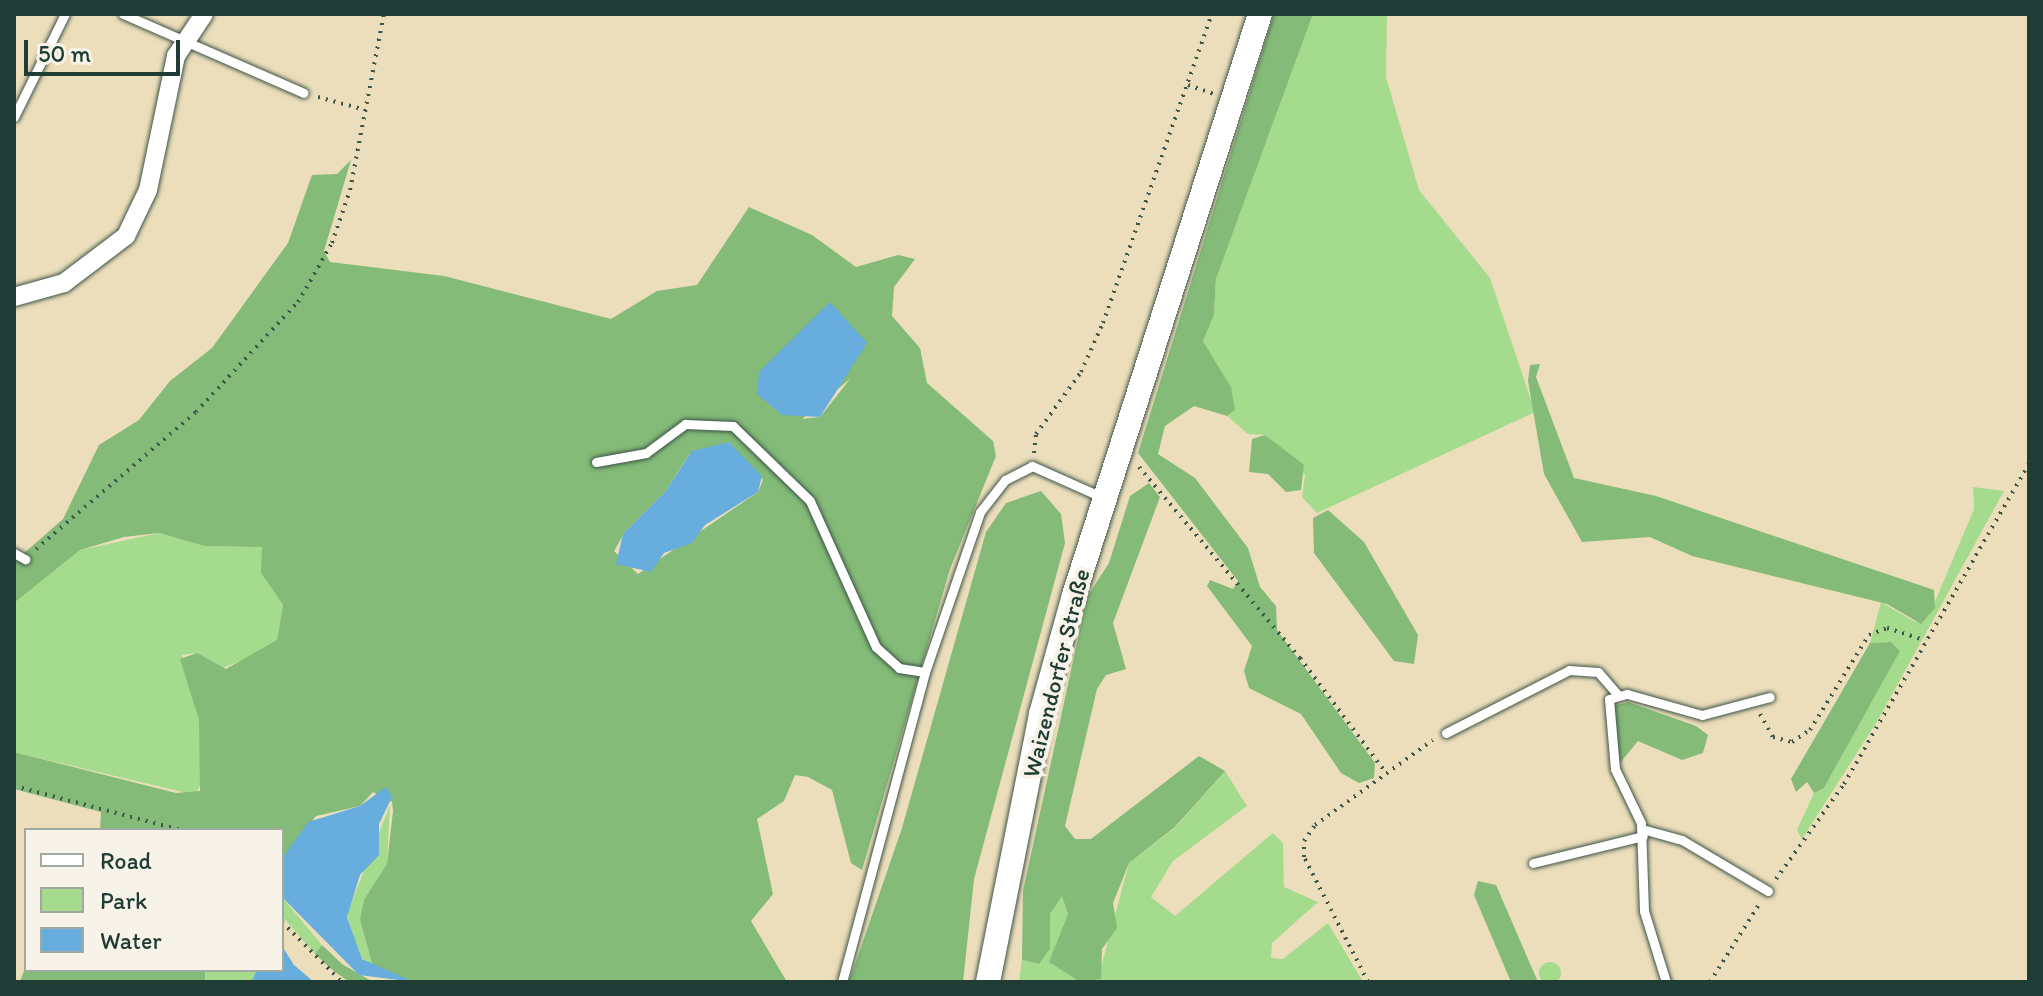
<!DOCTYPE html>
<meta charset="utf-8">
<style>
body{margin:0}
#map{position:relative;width:2043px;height:996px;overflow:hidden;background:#ecdebb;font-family:Itim,sans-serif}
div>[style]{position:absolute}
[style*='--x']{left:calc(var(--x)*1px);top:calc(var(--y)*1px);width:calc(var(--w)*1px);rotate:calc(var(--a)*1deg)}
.green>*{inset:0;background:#a5db8c}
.round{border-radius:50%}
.forest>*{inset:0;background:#84bb78}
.water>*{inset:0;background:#67addd}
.path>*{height:4px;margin-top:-2px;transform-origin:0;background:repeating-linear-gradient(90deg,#3e5548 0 2px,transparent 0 8px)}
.roads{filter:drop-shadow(0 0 2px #3e5548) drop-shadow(0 0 2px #3e5548)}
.lane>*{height:9px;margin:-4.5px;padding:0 4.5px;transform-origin:4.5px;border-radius:4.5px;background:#fff}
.street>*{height:18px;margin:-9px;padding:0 9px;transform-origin:9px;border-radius:9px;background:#fff}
.secondary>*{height:24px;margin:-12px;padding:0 12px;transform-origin:12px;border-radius:12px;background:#fff}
span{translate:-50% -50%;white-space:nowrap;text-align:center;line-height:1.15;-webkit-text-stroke:8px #f7f3e8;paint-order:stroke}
.street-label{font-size:24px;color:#1f3d34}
.frame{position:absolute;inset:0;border:16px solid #1f3d34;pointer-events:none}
.legend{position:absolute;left:24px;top:828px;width:260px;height:144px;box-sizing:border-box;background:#f7f3e8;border:2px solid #a1aaa0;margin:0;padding:10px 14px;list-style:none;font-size:24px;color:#1f3d34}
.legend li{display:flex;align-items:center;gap:16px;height:40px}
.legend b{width:40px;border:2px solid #a1aaa0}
.scale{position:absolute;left:24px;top:40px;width:156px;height:36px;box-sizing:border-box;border:4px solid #1f3d34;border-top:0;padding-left:10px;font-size:24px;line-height:28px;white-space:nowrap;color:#1f3d34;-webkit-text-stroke:6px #f7f3e8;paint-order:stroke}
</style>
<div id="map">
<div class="green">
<i style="clip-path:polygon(1313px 14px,1387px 14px,1386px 77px,1419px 190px,1490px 278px,1535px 412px,1317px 513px,1302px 497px,1305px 475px,1265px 435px,1248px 434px,1227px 416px,1231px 387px,1203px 341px,1214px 315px,1216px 279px)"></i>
<i style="clip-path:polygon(1973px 487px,2004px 491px,1878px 720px,1802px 839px,1797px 830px,1814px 793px,1824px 788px,1900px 651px,1891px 642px,1870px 643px,1881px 602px,1915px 622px,1929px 616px,1974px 509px)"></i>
<i style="clip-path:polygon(159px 533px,204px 546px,262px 547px,265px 579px,283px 605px,277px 640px,261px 653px,220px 669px,197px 653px,182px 655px,199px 720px,203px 780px,195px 795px,14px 752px,14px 603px,80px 550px)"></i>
<i style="clip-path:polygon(1225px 771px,1247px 806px,1173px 861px,1151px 897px,1175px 916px,1273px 833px,1283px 843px,1284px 887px,1318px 902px,1272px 943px,1271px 958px,1283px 959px,1328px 923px,1363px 982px,1097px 982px,1129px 863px,1175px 828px)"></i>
<i style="clip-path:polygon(390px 805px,387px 864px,360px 920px,373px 967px,359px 955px,347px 914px)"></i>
<i style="clip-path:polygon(1062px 896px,1068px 914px,1050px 962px,1080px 982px,1019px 982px,1022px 960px,1039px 964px,1050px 949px,1050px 914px)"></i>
<i style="clip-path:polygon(282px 897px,322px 945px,315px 954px,282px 916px)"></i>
<i class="round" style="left:1539px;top:962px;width:22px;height:22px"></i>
<i style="clip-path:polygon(205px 970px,256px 970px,257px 971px,251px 982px,205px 982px)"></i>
</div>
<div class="forest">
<i style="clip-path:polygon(1274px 14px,1313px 14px,1216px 279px,1214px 315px,1203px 341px,1231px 387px,1235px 410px,1227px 416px,1194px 406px,1165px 426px,1158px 454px,1195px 478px,1248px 548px,1260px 587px,1276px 606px,1277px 630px,1375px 763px,1374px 778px,1359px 783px,1341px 773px,1301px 714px,1249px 688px,1244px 671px,1252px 646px,1207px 586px,1210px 580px,1233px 589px,1238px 581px,1138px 453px)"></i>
<i style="clip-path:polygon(evenodd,351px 160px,324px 251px,330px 262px,444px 276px,611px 319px,657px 291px,697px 285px,749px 207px,812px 235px,856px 267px,898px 255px,915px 259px,894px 287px,892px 316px,920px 348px,927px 383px,993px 441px,996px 456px,950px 569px,862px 870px,851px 863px,832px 790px,808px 777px,795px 775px,784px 801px,757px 819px,773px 894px,751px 921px,787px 982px,414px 982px,373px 967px,360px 920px,364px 900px,387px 864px,393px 811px,392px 802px,373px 792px,360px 806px,316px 816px,282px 859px,282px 830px,100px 830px,101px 812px,14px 789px,14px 752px,176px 793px,200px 791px,199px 720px,180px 659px,197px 653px,226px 669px,277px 640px,283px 605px,261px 573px,262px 547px,204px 546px,159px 533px,124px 537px,80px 550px,14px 603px,14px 562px,63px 519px,99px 445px,139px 420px,170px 381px,212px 348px,288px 243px,312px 175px,337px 174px,351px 160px,850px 379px,820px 417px,802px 419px,850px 379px,351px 160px,729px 442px,763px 480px,758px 492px,638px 574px,614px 551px,625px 532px,665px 492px,689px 455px,729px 442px)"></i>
<i style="clip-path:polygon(1540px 364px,1536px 377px,1574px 478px,1656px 496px,1934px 590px,1935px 608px,1921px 624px,1887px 604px,1692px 556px,1650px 537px,1582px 542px,1544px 474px,1528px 381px,1530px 365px)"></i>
<i style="clip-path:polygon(1265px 435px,1304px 465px,1301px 490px,1286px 492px,1268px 474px,1249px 472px,1252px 439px)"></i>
<i style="clip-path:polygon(1149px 483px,1160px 497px,1113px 623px,1126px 669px,1106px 675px,1097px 689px,1065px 826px,1075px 839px,1091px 839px,1199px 756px,1225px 771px,1175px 827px,1129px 863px,1113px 903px,1117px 928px,1102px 949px,1101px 979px,1080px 982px,1049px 962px,1068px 914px,1062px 896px,1050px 914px,1050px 949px,1039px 964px,1022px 960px,1023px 891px,1087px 597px,1109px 563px,1130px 496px)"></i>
<i style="clip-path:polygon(1041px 491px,1061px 514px,1065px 543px,974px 879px,963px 982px,849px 982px,902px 828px,986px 532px,1006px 503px)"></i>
<i style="clip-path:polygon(1328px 510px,1364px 542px,1418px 635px,1414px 664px,1394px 661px,1314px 553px,1313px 518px)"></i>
<i style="clip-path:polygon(1870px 643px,1891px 642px,1900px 651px,1824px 788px,1814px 793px,1807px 782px,1796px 792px,1791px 779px)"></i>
<i style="clip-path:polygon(1628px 702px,1696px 726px,1708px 735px,1703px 753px,1682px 760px,1638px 741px,1620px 763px,1613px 706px)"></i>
<i style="clip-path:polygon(1478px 881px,1496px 885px,1538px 982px,1511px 982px,1474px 895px)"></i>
<i style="clip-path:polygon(322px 945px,342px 964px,373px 982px,349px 982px,330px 968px,315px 954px)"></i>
<i style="clip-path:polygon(26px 965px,205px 970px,205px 982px,20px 982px)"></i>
</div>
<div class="water">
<i style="clip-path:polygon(830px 302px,867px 343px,820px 417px,782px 415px,757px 394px,759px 372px)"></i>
<i style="clip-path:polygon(729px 442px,762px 476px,758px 492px,705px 525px,692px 543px,664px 553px,651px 572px,616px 564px,623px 534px,665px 492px,692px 451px)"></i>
<i style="clip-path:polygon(386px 787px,392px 797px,379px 824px,379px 855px,360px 875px,347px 917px,362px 959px,414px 982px,359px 975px,282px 897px,282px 859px,308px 822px,360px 806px)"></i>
<i style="clip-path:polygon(282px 946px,294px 965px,314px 982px,251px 982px,257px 970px,282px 970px)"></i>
</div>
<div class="path">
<i style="--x:1188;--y:85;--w:28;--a:19"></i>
<i style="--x:318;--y:97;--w:46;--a:15.3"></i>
<i style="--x:1034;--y:453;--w:19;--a:-84"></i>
<i style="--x:1036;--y:434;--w:77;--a:-54"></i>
<i style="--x:1081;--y:372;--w:54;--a:-65.8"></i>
<i style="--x:1103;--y:323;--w:328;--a:-70.6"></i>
<i style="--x:1139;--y:467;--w:250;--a:49.9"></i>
<i style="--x:1300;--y:658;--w:144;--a:53.2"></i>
<i style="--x:36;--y:549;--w:211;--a:-40.6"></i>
<i style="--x:196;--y:412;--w:150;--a:-47.2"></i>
<i style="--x:298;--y:302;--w:68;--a:-60"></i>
<i style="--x:332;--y:243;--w:56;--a:-71.2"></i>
<i style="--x:350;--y:190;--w:179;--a:-79.1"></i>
<i style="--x:1760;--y:714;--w:26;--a:61"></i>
<i style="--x:1773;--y:737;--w:20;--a:15"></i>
<i style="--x:1792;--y:742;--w:22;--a:-34"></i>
<i style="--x:1810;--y:730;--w:112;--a:-58.2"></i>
<i style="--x:1869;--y:635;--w:19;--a:-21"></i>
<i style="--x:1887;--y:628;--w:40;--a:18"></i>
<i style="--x:14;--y:786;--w:172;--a:14.8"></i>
<i style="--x:1776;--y:879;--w:117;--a:-54.4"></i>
<i style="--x:1844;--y:784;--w:370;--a:-60"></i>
<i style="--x:282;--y:922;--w:85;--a:45"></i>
<i style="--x:1368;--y:982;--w:140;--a:-117.1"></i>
<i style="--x:1304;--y:857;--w:16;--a:-90"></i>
<i style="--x:1304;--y:841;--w:19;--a:-55"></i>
<i style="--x:1315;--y:825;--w:145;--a:-35.8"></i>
<i style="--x:1710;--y:982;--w:93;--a:-57.7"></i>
</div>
<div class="roads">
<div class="lane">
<i style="--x:123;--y:14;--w:197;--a:23.6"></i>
<i style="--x:14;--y:117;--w:115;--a:-63.7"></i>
<i style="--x:596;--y:462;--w:51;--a:-10.2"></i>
<i style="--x:646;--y:453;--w:49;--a:-36.6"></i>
<i style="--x:685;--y:424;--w:48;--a:2.4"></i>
<i style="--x:733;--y:426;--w:107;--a:44.2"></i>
<i style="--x:810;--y:501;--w:160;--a:65.7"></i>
<i style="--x:876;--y:647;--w:31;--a:42"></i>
<i style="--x:899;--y:668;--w:26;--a:9"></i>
<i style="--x:14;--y:553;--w:13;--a:29"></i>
<i style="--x:1446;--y:733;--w:138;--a:-27.1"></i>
<i style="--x:1569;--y:670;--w:29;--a:4"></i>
<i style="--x:1598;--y:672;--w:29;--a:49"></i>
<i style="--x:1642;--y:829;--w:41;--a:15.4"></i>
<i style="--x:1682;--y:840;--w:100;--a:30.7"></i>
<i style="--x:1533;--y:863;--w:113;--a:-13.8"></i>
<i style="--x:842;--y:982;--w:321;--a:-75"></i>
<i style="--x:925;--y:672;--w:169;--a:-71"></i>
<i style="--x:980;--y:512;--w:41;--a:-52"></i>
<i style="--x:1005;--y:480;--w:30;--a:-27"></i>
<i style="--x:1032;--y:466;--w:77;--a:23.9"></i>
<i style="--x:1666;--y:982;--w:74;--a:-107.2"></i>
<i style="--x:1644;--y:911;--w:88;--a:-92"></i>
<i style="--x:1641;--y:823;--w:60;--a:-115.7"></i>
<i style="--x:1615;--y:769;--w:70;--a:-94.9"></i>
<i style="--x:1609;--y:699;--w:19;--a:-16"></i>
<i style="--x:1627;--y:694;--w:78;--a:15.6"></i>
<i style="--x:1702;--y:715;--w:70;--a:-14.8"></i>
</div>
<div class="street">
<i style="--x:14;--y:297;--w:52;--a:-15.6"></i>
<i style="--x:64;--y:283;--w:78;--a:-37.2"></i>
<i style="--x:126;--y:236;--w:51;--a:-64.4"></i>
<i style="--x:148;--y:190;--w:137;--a:-78.2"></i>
<i style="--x:176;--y:56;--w:50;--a:-56.3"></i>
</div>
<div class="secondary">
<i style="--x:988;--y:982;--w:273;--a:-78.8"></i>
<i style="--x:1041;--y:714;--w:123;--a:-74.5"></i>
<i style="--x:1074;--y:595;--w:610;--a:-72.25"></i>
</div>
</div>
<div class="street-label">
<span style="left:1056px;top:673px;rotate:-76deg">Waizendorfer Straße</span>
</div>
<div class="frame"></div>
<ul class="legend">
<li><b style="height:10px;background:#fff"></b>Road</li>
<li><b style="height:22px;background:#a5db8c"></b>Park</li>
<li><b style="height:22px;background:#67addd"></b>Water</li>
</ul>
<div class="scale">50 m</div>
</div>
